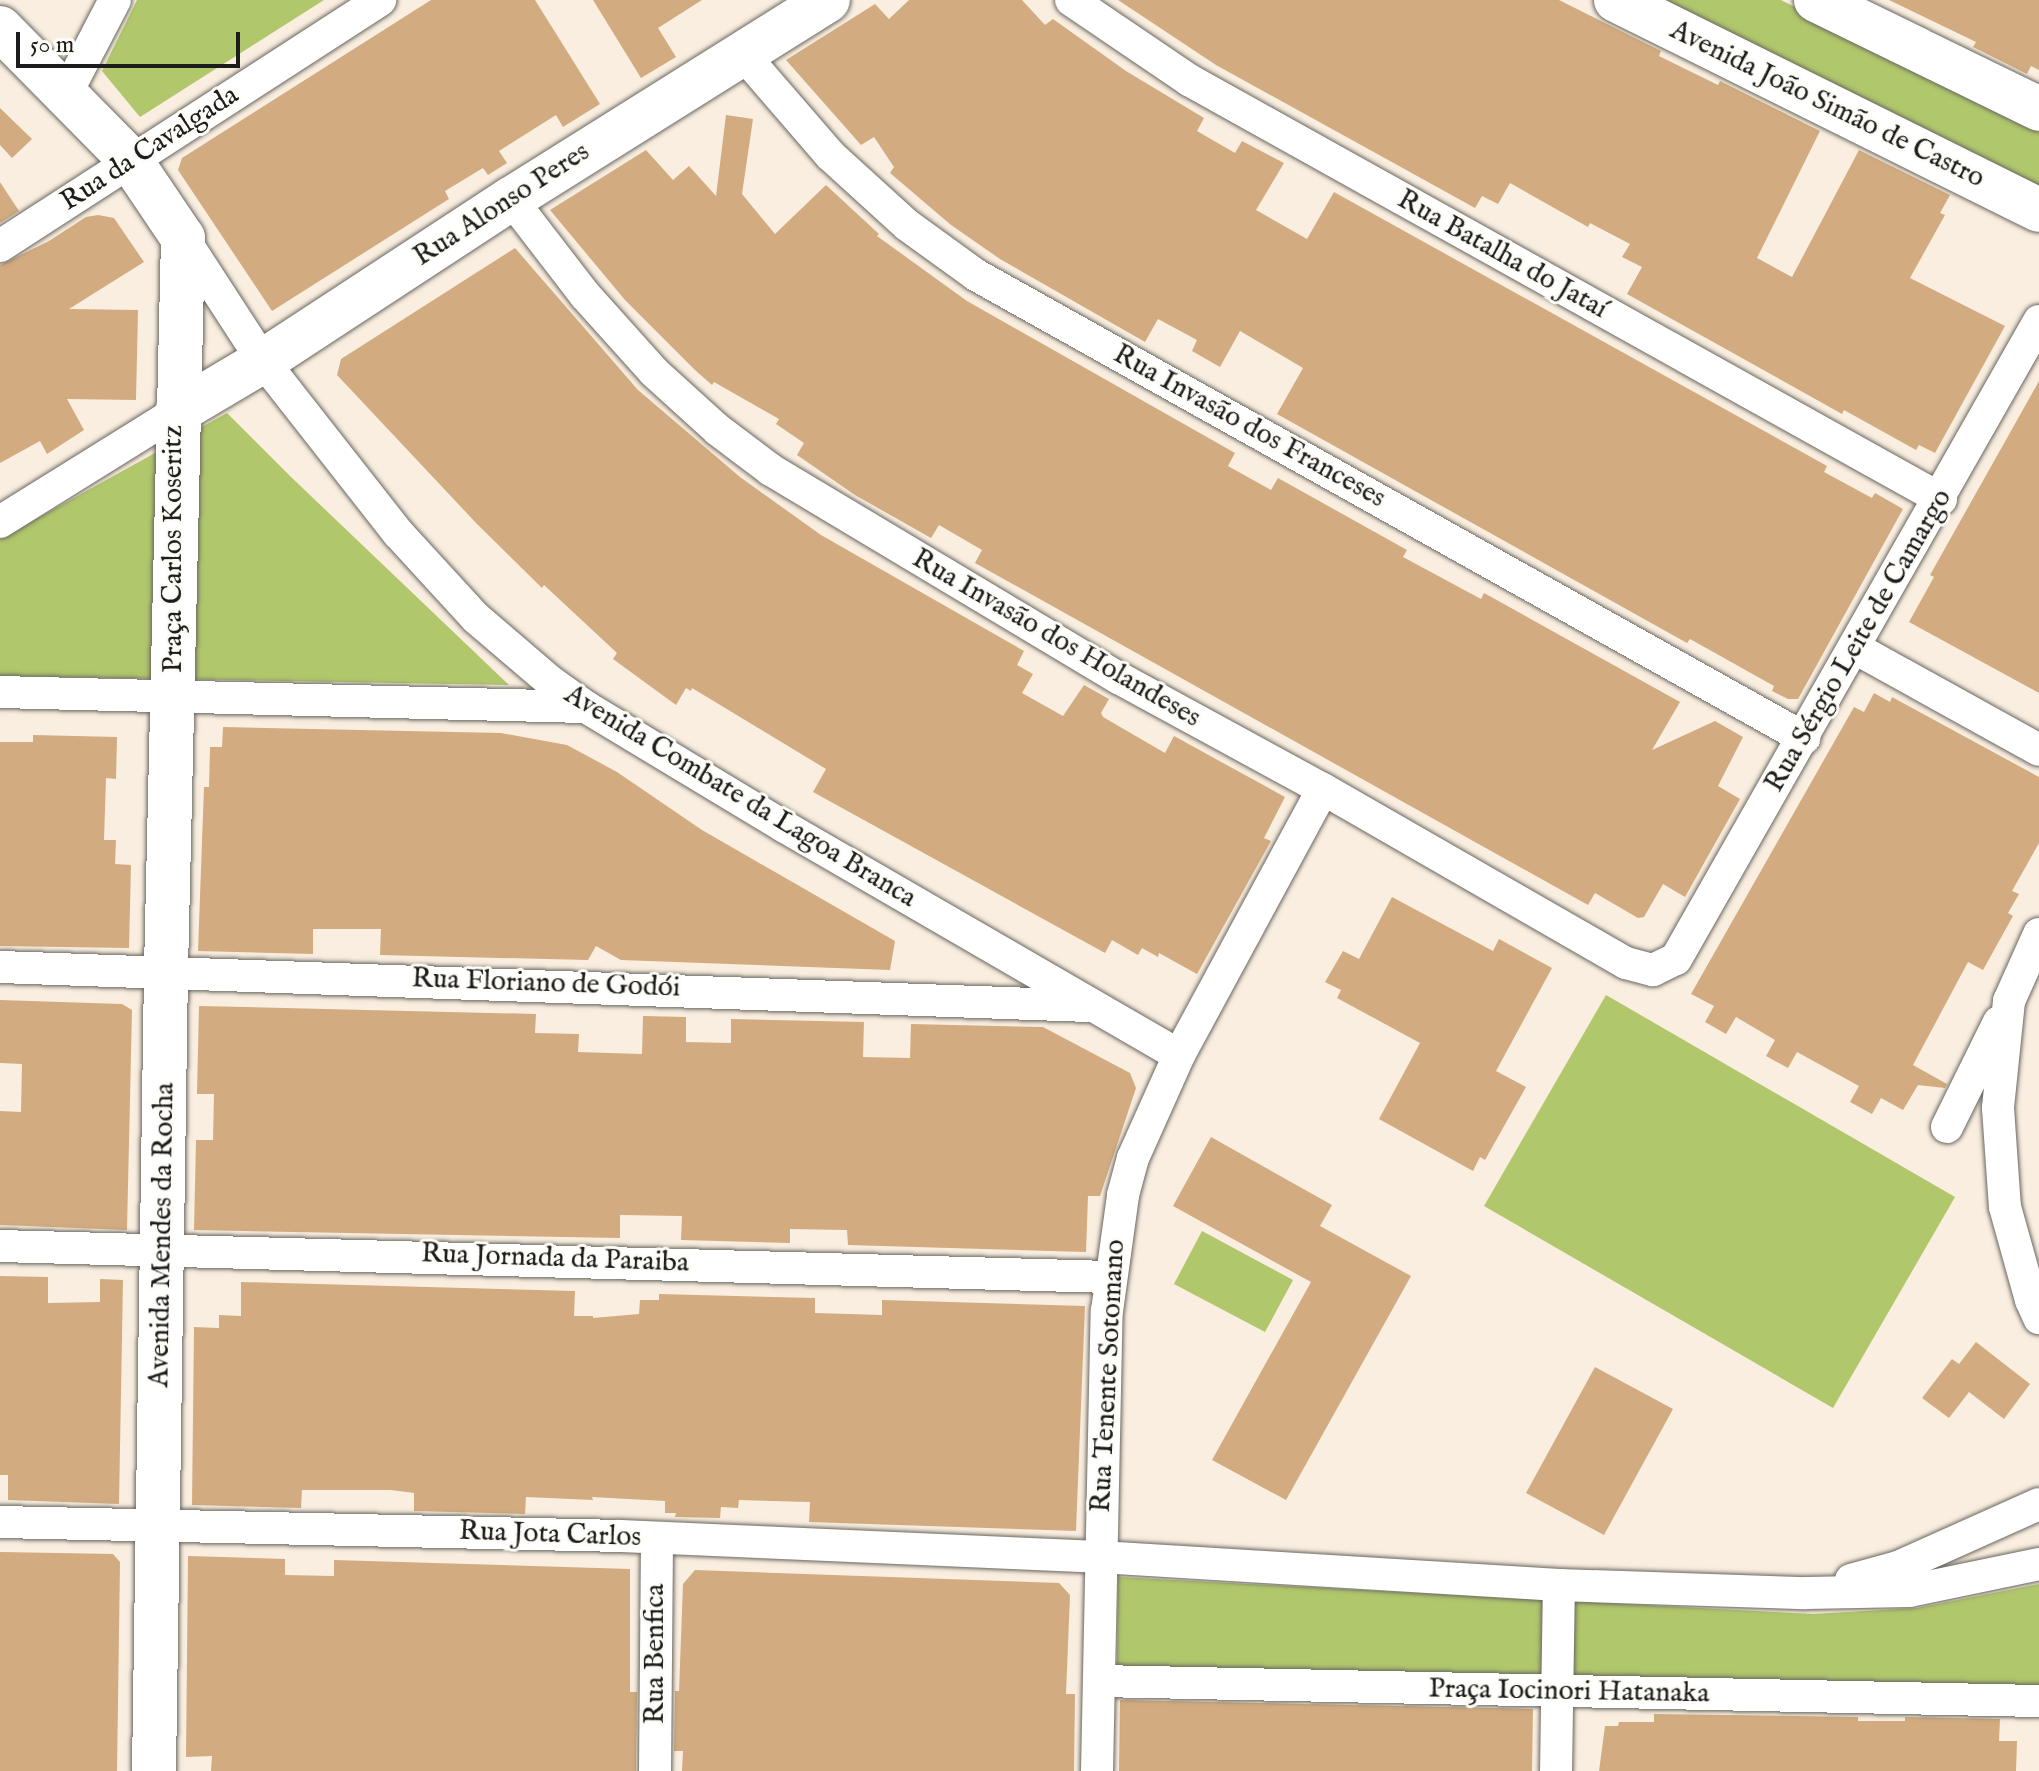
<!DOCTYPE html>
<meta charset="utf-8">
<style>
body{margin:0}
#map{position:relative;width:2039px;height:1771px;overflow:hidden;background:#f9eedf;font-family:"IM FELL English",serif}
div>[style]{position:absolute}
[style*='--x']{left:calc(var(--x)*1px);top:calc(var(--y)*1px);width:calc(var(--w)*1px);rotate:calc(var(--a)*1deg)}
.green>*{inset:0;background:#b0c76c}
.building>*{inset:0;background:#d2ac80}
.roads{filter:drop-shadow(0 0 2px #696660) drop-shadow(0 0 2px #696660)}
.street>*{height:32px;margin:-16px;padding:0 16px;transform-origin:16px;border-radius:16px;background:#fff}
.secondary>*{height:44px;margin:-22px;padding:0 22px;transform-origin:22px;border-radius:22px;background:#fff}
span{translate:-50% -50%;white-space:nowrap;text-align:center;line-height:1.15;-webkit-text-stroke:6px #fdfcf7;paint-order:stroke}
.street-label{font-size:28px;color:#1c1c1c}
.scale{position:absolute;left:16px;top:32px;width:224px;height:36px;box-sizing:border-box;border:4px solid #1c1c1c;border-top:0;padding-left:10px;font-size:24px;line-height:28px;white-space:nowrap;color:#1c1c1c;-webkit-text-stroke:6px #fdfcf7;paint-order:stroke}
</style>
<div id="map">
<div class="green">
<i style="clip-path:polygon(137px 0,324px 0,140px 117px,102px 71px)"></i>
<i style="clip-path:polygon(1652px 0,1781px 0,2039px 130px,2039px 189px)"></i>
<i style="clip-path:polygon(227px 413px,290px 476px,509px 685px,0 676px,0 539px)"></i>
<i style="clip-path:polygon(1606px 995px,1955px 1197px,1833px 1408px,1484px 1206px)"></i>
<i style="clip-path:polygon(1202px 1231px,1293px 1280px,1265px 1332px,1174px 1284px)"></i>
<i style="clip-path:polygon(1118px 1577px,1813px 1614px,1917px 1608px,2039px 1584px,2039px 1688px,1117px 1666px)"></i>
</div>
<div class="building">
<i style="clip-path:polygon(431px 0,535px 0,600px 104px,563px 127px,556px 115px,499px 151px,507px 163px,488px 175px,483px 168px,445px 191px,449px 199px,272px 311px,178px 170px,182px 158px)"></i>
<i style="clip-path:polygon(593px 0,702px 0,658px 28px,676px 57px,641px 78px)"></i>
<i style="clip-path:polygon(909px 0,1022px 0,1045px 25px,1053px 19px,1126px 71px,1204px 118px,1197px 131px,1235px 153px,1242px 141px,1284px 163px,1256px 210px,1307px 239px,1334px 192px,1802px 452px,1827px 466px,1824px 472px,1872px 498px,1875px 493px,1903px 509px,1798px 699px,1788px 699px,1772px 691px,1774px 686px,1690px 639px,1687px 643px,1277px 414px,1303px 368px,1240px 331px,1220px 367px,1192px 351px,1197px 340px,1158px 319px,1145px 342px,1000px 259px,951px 225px,890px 173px,894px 167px,874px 137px,861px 145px,786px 60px,875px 4px,889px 19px)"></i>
<i style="clip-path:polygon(1118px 0,1559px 0,1661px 51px,1659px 56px,1718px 85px,1720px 81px,1820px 131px,1757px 258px,1792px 277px,1859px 150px,1950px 195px,1940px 213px,1945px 215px,1910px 278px,2005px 326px,1935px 453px,1919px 445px,1916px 450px,1844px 410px,1842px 414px,1817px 400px,1627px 294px,1642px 267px,1622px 257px,1630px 244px,1590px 223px,1588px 227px,1510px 183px,1498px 204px,1482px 196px,1475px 208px,1216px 65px)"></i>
<i style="clip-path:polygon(1889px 0,2039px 0,2039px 70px,2031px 66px,2027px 74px,1973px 47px,1976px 42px)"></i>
<i style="clip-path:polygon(0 108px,32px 139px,12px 158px,0 145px)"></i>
<i style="clip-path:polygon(726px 115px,753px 119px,742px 194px,775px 234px,826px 185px,879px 234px,877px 236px,967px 301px,1235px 453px,1228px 466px,1271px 490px,1278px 478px,1407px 550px,1403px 557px,1481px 599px,1484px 593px,1680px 702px,1652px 750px,1715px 721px,1743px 737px,1718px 786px,1740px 799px,1685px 897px,1663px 884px,1644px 917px,1638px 918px,1595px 893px,1588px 905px,975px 563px,982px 550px,939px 525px,931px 538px,855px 495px,797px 455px,804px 443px,776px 424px,779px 419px,714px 382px,712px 385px,695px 370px,625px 300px,550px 210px,646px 150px,673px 180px,689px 166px,716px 196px)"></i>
<i style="clip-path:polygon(0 182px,19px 211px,0 223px)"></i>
<i style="clip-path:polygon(98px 215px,114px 218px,144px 262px,69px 309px,138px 310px,136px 400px,67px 399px,84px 430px,47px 454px,40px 441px,0 463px,0 265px,49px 241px,86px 217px)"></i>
<i style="clip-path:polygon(515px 248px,638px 390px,740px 477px,821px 535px,1024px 651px,1017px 665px,1033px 674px,1022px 693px,1063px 716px,1084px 685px,1109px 699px,1101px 713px,1103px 717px,1165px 753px,1174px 736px,1285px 797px,1264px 838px,1271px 841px,1197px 974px,1159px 953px,1158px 957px,1142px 948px,1138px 955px,1112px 940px,1105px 953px,813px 792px,826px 769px,692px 688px,691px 691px,686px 688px,676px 705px,613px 659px,617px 653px,544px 585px,542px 588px,477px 524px,337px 375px,341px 359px)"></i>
<i style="clip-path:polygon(2039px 381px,2039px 693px,1909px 622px,1934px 577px,1930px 575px)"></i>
<i style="clip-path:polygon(1874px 693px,1890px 702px,1892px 697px,2039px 777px,2039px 843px,2012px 891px,2019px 894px,2008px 913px,2013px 916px,1983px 970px,1968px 962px,1913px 1065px,1947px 1084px,1945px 1088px,1918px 1085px,1903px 1110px,1881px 1098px,1872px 1114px,1850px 1102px,1859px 1086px,1797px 1052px,1788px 1068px,1766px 1056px,1775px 1040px,1736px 1017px,1726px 1034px,1705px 1022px,1714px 1006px,1691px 994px,1854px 707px,1864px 712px)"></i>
<i style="clip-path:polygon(223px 727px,501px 733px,567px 745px,617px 772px,702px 830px,895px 941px,890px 970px,621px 960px,596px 946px,588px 960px,380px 955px,381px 929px,313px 929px,313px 954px,198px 951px,204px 787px,209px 787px,210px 747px,222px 747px)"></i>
<i style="clip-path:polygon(33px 735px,117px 737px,116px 779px,106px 778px,104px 840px,116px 840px,115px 864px,131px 865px,129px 948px,0 946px,0 742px,33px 742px)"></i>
<i style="clip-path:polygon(1392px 897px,1493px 951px,1499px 939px,1552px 968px,1496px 1071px,1526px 1087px,1485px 1160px,1480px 1157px,1473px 1171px,1379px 1119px,1420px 1043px,1337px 998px,1341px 990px,1325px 982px,1343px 951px,1359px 959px)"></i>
<i style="clip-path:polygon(0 1000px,122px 1004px,132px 1010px,127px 1230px,0 1225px,0 1111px,21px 1112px,22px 1064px,0 1063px)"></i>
<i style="clip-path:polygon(199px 1006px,536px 1014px,535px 1033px,579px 1034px,578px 1052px,642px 1054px,643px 1016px,686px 1017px,686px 1042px,731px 1043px,731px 1019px,864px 1022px,863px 1057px,910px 1058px,911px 1024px,1043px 1027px,1130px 1073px,1136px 1088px,1100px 1196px,1088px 1196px,1086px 1252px,848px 1245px,847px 1230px,790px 1229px,790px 1243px,681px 1240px,682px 1216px,620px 1215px,620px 1238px,194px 1230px,196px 1140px,213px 1140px,214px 1094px,197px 1094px)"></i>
<i style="clip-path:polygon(1211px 1137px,1332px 1205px,1320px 1226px,1411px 1276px,1286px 1500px,1212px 1460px,1311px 1282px,1173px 1206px)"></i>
<i style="clip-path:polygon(0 1276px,48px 1277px,48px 1303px,100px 1302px,100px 1279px,123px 1280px,119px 1504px,8px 1500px,8px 1475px,0 1475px)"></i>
<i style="clip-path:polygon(241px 1282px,575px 1291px,574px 1316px,593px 1316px,593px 1318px,639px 1314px,640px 1300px,659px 1300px,659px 1294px,815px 1298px,815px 1313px,882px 1315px,882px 1300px,1085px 1306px,1076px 1531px,809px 1522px,810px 1502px,739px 1500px,738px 1508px,721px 1507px,720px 1518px,675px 1517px,676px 1513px,665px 1513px,665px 1501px,592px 1497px,593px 1500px,526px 1497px,525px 1514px,414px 1511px,414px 1493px,391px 1490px,302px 1490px,301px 1508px,192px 1505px,194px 1327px,219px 1328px,219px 1315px,241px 1316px)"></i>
<i style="clip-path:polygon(1976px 1342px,2030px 1384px,2004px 1419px,1969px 1392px,1949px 1418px,1922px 1398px,1952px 1359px,1959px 1364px)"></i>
<i style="clip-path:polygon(1595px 1367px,1673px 1409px,1604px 1535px,1526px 1493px)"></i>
<i style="clip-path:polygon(0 1552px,113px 1554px,120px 1562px,117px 1771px,0 1771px)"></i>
<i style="clip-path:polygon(188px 1556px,285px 1559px,285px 1575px,334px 1576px,334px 1560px,630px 1569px,630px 1692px,637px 1692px,636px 1771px,211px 1771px,212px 1756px,186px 1757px)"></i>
<i style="clip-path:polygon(695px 1570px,1059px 1583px,1070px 1595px,1066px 1694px,1075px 1694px,1074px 1771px,682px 1771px,683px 1751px,674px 1751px,675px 1691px,679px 1691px,683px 1584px)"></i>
<i style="clip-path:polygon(1120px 1700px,1533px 1709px,1532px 1771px,1119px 1771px)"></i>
<i style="clip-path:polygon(1654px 1714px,1858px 1717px,1858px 1721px,1905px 1721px,1905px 1717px,2000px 1719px,1999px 1741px,2017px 1741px,2016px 1771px,1599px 1771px,1605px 1726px,1618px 1726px,1619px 1722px,1654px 1722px)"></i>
</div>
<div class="roads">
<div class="street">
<i style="--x:1071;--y:0;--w:143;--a:34.1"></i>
<i style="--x:1189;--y:80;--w:861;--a:29.13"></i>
<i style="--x:742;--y:53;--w:135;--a:49.2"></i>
<i style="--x:830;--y:155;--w:104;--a:42.3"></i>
<i style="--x:907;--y:225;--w:85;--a:35.9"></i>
<i style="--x:976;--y:275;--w:949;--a:29.21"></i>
<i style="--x:66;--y:94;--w:106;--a:-62.5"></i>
<i style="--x:511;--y:199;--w:121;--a:52.4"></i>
<i style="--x:585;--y:295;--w:103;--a:48.1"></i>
<i style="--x:654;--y:372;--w:86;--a:42.2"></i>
<i style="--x:718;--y:430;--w:66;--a:37"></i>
<i style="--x:771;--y:470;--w:405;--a:30.9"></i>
<i style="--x:1119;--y:678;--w:232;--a:28.6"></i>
<i style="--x:1323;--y:789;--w:349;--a:29.9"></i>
<i style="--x:1626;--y:963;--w:28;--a:15"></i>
<i style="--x:1653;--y:970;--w:25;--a:-26"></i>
<i style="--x:1676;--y:959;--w:734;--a:-60.36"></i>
<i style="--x:183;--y:238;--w:147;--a:57"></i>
<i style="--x:263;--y:361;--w:219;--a:51.9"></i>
<i style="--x:398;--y:533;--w:115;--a:47.5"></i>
<i style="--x:476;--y:618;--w:99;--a:40.5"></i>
<i style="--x:551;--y:682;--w:43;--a:35.5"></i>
<i style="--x:586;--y:707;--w:232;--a:31.1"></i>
<i style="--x:785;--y:827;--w:455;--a:30.1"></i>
<i style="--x:0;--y:246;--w:453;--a:-32.9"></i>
<i style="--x:0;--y:522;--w:208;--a:-31.9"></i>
<i style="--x:1855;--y:648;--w:210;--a:29"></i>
<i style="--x:0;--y:692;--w:586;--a:1.47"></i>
<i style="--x:2039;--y:934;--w:73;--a:114.1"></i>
<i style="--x:2009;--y:1001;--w:108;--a:95.9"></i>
<i style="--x:1998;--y:1108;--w:99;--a:86"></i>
<i style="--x:2005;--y:1207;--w:97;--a:74.4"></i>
<i style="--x:2031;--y:1300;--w:20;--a:66"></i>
<i style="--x:0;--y:967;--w:1089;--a:2.05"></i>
<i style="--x:1947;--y:1127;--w:117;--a:-63.7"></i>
<i style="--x:0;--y:1246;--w:1109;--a:1.6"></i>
<i style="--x:0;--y:1522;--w:620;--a:1.29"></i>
<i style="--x:620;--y:1536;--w:480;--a:2.5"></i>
<i style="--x:1100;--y:1557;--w:460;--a:3.5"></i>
<i style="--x:1559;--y:1585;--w:247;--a:1.9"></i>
<i style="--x:1806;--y:1593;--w:103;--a:-1.1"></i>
<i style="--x:1909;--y:1591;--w:133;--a:-11.7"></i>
<i style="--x:1851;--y:1580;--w:49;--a:-15.5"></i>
<i style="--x:1898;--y:1567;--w:154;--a:-24.1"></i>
<i style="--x:1099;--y:1681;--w:940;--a:1.22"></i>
<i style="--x:655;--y:1771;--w:233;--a:-89.5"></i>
<i style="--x:1097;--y:1771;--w:460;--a:-88.8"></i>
<i style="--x:1107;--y:1311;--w:117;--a:-82.1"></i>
<i style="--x:1123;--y:1195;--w:38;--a:-75"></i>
<i style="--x:1133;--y:1158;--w:113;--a:-65.9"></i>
<i style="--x:1179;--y:1055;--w:302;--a:-61.6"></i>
<i style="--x:1556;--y:1771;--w:186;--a:-89.1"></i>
</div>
<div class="secondary">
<i style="--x:1616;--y:0;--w:472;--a:26.4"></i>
<i style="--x:1816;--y:0;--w:248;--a:26"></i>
<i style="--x:0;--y:28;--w:187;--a:45.4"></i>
<i style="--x:131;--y:161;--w:93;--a:56"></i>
<i style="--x:183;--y:238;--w:733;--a:91.33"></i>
<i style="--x:166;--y:971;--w:800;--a:90.86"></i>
<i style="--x:177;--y:412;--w:100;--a:-30.7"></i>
<i style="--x:263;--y:361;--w:296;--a:-33.2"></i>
<i style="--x:511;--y:199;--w:374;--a:-32.1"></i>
</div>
</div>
<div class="street-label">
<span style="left:1827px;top:105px;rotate:26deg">Avenida João Simão de Castro</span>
<span style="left:150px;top:149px;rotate:-33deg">Rua da Cavalgada</span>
<span style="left:502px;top:205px;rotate:-33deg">Rua Alonso Peres</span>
<span style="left:1502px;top:255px;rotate:29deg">Rua Batalha do Jataí</span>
<span style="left:1249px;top:427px;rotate:29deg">Rua Invasão dos Franceses</span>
<span style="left:174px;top:549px;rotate:-90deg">Praça Carlos Koseritz</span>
<span style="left:1056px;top:639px;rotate:30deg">Rua Invasão dos Holandeses</span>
<span style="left:1859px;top:641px;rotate:-60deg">Rua Sérgio Leite de Camargo</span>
<span style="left:740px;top:797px;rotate:31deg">Avenida Combate da Lagoa Branca</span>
<span style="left:546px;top:984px;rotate:2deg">Rua Floriano de Godói</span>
<span style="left:163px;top:1235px;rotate:-89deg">Avenida Mendes da Rocha</span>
<span style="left:555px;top:1259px;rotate:2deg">Rua Jornada da Paraiba</span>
<span style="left:1109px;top:1376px;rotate:-87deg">Rua Tenente Sotomano</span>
<span style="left:550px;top:1535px;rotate:2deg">Rua Jota Carlos</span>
<span style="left:656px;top:1654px;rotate:-90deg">Rua Benfica</span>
<span style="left:1569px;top:1692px;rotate:1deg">Praça Iocinori Hatanaka</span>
</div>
<div class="scale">50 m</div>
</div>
